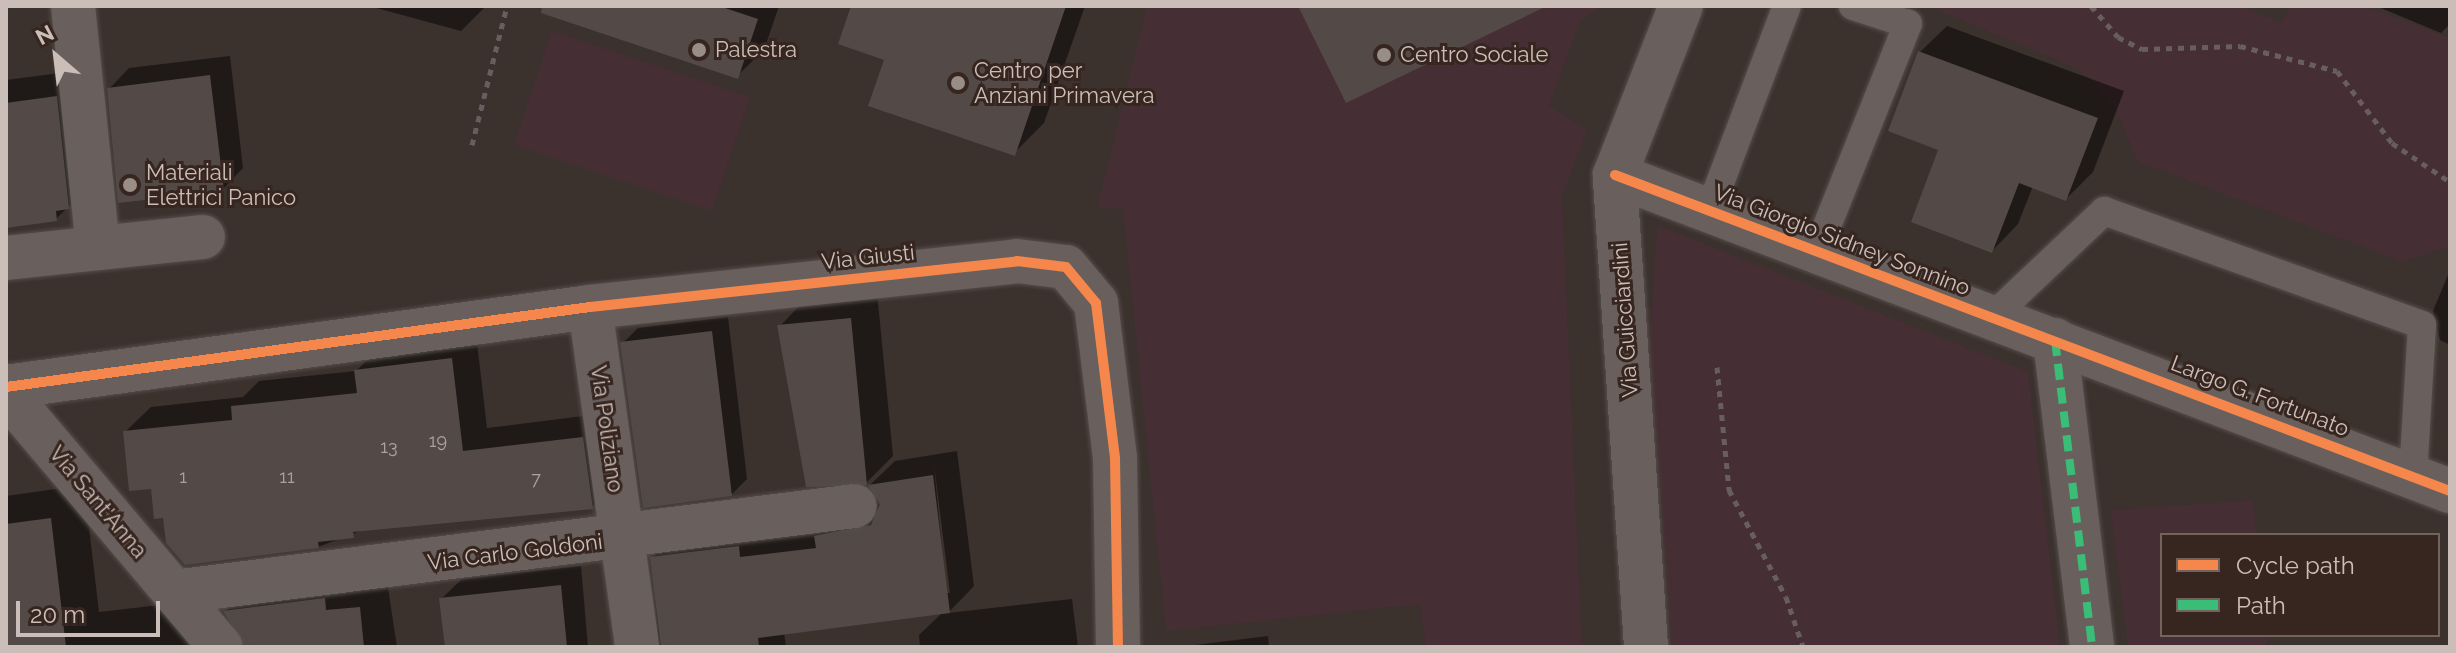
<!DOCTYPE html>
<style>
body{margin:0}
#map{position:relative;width:2456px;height:653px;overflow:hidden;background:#3b312d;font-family:Raleway,sans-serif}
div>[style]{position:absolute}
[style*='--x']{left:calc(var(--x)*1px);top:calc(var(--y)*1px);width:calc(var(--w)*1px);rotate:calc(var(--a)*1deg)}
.green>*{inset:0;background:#452e34}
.shadow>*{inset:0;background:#0007}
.building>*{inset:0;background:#534a47}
.path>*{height:5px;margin-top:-2.5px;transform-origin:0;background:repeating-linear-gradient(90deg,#675e5d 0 6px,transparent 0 12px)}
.roads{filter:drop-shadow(0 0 2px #554e4b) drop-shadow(0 0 2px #554e4b)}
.lane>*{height:28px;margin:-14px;padding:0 14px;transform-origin:14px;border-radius:14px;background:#69605d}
.street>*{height:44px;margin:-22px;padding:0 22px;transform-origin:22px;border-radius:22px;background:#69605d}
.quiet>*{height:8px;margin-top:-4px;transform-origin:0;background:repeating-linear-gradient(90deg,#3abd76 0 16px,transparent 0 24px)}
.cycleway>*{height:10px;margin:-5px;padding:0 5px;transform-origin:5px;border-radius:5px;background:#f5874c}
.dots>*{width:22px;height:22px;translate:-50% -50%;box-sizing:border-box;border:4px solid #372620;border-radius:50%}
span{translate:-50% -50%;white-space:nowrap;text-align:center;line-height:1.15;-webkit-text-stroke:6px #372620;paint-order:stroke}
.number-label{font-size:18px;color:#ada19c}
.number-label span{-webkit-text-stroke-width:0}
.poi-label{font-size:22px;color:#cbbeb8}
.left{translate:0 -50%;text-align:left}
.street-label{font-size:22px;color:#cbbeb8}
.frame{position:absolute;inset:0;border:8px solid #cbbeb8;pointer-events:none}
.legend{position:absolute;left:2160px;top:533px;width:280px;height:104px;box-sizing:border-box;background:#372620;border:2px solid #72635d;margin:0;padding:10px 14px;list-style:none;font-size:24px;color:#cbbeb8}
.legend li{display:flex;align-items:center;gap:16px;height:40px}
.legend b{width:40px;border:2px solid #72635d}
.north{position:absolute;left:16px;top:16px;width:80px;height:80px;-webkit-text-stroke:6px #372620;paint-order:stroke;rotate:332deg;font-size:22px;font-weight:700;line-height:32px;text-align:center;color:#cbbeb8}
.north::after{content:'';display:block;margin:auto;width:28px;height:36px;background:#cbbeb8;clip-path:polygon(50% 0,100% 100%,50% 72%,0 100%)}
.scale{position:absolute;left:16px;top:601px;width:144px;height:36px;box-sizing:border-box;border:4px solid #cbbeb8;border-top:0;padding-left:10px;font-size:24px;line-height:28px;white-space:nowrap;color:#cbbeb8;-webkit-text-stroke:6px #372620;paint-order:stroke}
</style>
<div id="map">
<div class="green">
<i style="clip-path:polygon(1147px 6px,1603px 6px,1580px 21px,1549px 106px,1587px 129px,1562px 197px,1582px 647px,1426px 647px,1420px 604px,1166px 631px,1123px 209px,1097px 208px)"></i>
<i style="clip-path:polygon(1928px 6px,2241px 6px,2281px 23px,2291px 6px,2364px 6px,2450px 38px,2450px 246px,2403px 262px,2137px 161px,2115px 106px,2079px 69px)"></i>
<i style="clip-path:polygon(552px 31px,750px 97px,712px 211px,514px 145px)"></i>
<i style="clip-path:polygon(1657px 225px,2028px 372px,2060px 647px,1672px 647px,1650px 338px)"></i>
<i style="clip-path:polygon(2253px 500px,2257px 535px,2162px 535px,2162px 635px,2266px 635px,2268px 647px,2128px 647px,2111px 510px)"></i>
</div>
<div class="shadow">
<i style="clip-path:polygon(369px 6px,486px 6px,461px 31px)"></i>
<i style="clip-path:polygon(571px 6px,779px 6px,764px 50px,737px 76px)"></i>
<i style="clip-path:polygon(853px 6px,1085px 6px,1044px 123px,1014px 153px,887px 59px)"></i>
<i style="clip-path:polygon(2376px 6px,2450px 6px,2450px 24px,2441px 33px)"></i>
<i style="clip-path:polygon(1947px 26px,2124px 91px,2093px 172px,2066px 199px,2033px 186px,2018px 224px,1992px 251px,1941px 148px,1920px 52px)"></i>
<i style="clip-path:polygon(230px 56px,243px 168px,223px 189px,109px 89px,129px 68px)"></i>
<i style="clip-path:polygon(83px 70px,95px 180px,56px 219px,6px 226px,6px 80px)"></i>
<i style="clip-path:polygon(2450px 270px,2450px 345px,2440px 340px,2433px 311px)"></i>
<i style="clip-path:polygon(877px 292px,893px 456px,866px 483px,780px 326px,806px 299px)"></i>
<i style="clip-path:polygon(728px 317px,747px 479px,732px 494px,623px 343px,638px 328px)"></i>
<i style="clip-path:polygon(476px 334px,487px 428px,607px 413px,617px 482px,592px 507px,365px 529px,318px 547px,165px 516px,125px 432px,151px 407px,243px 397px,259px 381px,356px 371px,381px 346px)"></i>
<i style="clip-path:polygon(evenodd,957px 451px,974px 586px,948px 613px,1072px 599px,1078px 647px,920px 647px,919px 635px,943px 612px,784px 632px,786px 647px,659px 647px,652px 558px,677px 533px,883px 504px,870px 485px,895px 461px,957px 451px,934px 464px,950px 593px,946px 593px,934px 464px)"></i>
<i style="clip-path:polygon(84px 485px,99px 612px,186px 602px,217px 647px,6px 647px,6px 496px)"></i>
<i style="clip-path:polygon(581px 566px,588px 647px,447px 647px,441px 599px,462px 579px)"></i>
<i style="clip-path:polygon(387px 581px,397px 647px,255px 647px,226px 611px,252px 585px)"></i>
<i style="clip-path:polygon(1268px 636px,1269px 647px,1179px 647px)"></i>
</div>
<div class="building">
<i style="clip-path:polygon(542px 6px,719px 6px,758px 19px,738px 79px,541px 13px)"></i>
<i style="clip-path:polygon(851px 6px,1066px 6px,1015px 156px,868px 106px,884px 60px,838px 44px)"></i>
<i style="clip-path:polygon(1298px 6px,1547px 6px,1346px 103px)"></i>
<i style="clip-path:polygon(1918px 51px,2098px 118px,2066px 201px,2019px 183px,1992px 253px,1911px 222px,1938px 150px,1888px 131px)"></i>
<i style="clip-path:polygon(210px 75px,224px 191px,118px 203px,107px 88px)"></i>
<i style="clip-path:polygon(57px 96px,69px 209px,56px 211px,57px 221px,6px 228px,6px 103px)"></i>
<i style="clip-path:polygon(851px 318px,867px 485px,806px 487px,777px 325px)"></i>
<i style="clip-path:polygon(712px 331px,732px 496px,643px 508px,620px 342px)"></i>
<i style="clip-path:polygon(452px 358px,463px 451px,583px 437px,593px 509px,353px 532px,354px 538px,318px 542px,319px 548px,185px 565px,166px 543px,163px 518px,154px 519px,151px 489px,129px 491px,123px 431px,232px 420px,231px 406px,357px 393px,354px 370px)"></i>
<i style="clip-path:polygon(933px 475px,950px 613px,758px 638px,759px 647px,661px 647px,650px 557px,739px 546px,740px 557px,816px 548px,814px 536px,871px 525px,880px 504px,868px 485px)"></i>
<i style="clip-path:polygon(51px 518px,66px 647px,6px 647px,6px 524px)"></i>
<i style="clip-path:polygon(561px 585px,567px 647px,445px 647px,439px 598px)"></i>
<i style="clip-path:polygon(325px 598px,326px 610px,360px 607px,364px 647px,245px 647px,223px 611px)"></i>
</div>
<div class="path">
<i style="--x:2091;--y:6;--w:41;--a:48.9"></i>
<i style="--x:2118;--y:37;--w:27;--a:27"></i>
<i style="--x:2142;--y:49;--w:98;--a:-1.8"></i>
<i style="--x:2240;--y:46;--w:100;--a:14.5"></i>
<i style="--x:2337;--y:71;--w:91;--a:52.6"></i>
<i style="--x:2392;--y:143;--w:70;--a:33.9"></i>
<i style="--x:472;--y:145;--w:143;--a:-75.9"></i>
<i style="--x:1717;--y:367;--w:124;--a:84.4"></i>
<i style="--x:1729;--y:490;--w:121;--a:62"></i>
<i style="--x:1786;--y:597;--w:53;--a:71.2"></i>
</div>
<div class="roads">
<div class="lane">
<i style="--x:1709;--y:212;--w:220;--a:-69.3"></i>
<i style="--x:1817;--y:251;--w:245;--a:-68.2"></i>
<i style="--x:1908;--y:24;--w:58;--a:-161.9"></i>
<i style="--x:1991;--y:318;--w:156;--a:-43.4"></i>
<i style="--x:2104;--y:211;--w:338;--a:19.7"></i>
<i style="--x:2422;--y:325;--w:150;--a:93.4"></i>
</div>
<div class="street">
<i style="--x:73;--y:6;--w:243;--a:84.1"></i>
<i style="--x:1615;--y:175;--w:893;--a:20.73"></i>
<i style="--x:6;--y:258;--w:198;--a:-6.1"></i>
<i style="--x:590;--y:307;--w:343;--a:82.1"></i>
<i style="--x:2055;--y:340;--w:309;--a:83.1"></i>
<i style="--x:6;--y:387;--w:589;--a:-7.8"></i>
<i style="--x:590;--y:307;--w:429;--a:-6.1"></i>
<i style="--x:1017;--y:261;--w:49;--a:7"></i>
<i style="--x:1066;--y:267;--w:47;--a:50.2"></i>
<i style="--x:1096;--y:303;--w:156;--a:83"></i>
<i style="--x:1115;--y:458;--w:189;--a:89.1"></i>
<i style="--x:6;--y:393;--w:333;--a:49.8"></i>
<i style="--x:174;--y:592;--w:686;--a:-7.2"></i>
<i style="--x:1646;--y:647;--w:473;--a:-93.8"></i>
<i style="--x:1615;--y:175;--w:181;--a:-68.7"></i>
</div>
</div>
<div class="quiet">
<i style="--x:2055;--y:340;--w:309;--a:83.1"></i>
</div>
<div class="cycleway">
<i style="--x:1615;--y:175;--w:893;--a:20.73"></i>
<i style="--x:6;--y:387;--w:589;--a:-7.8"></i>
<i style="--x:590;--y:307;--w:429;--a:-6.1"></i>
<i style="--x:1017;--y:261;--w:49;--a:7"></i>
<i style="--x:1066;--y:267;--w:47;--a:50.2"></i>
<i style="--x:1096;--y:303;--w:156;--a:83"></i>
<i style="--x:1115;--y:458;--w:189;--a:89.1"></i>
</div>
<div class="dots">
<i style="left:699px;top:50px;background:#998d87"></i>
<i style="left:1384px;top:55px;background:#998d87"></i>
<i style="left:958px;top:83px;background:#998d87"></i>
<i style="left:130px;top:185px;background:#998d87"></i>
</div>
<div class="number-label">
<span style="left:438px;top:441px">19</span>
<span style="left:389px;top:447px">13</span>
<span style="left:183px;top:477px">1</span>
<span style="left:287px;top:477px">11</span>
<span style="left:536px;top:479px">7</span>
</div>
<div class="poi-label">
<span class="left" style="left:715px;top:50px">Palestra</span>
<span class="left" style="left:1400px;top:55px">Centro Sociale</span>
<span class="left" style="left:974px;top:83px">Centro per<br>Anziani Primavera</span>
<span class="left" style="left:146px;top:185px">Materiali<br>Elettrici Panico</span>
</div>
<div class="street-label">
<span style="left:1842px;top:240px;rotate:21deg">Via Giorgio Sidney Sonnino</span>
<span style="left:868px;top:257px;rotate:-6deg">Via Giusti</span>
<span style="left:1625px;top:320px;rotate:-94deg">Via Guicciardini</span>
<span style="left:2260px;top:396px;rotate:21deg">Largo G. Fortunato</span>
<span style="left:607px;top:429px;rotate:82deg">Via Poliziano</span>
<span style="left:98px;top:502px;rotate:50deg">Via Sant'Anna</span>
<span style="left:515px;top:552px;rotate:-7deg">Via Carlo Goldoni</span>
</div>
<div class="frame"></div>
<ul class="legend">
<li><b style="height:10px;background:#f5874c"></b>Cycle path</li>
<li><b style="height:10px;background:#3abd76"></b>Path</li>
</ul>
<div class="north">N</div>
<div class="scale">20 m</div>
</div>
